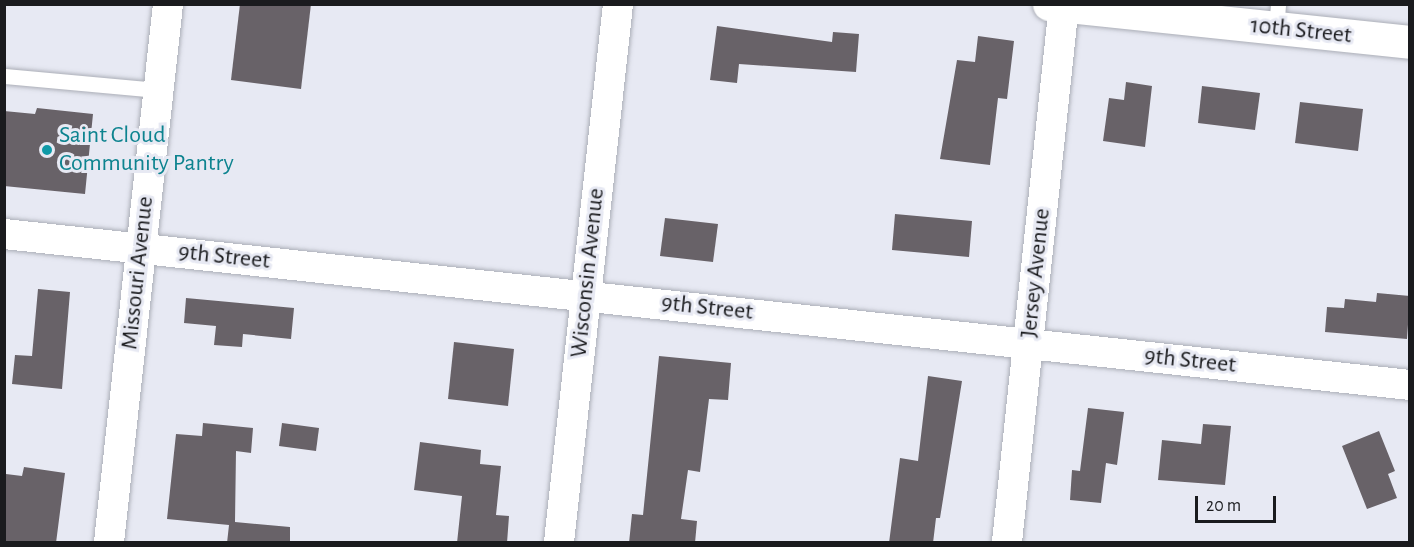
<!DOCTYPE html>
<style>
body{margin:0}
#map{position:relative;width:1414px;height:547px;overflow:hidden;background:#e7e9f3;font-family:"Alegreya Sans",sans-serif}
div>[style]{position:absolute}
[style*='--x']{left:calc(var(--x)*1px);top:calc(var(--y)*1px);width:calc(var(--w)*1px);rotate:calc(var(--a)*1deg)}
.building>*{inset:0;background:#686268}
.roads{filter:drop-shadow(0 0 2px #abaeb7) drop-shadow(0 0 2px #abaeb7)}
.lane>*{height:15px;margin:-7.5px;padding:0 7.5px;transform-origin:7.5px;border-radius:7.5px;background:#fff}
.street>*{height:30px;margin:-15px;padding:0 15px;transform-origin:15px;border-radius:15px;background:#fff}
.secondary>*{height:33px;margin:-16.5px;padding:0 16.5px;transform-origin:16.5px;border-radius:16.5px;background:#fff}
.dots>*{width:16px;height:16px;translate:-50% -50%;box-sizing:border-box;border:3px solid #e7e9f3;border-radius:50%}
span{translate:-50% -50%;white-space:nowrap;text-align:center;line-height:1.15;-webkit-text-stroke:6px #e7e9f3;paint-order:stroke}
.street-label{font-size:24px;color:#1a1b1e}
.culture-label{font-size:24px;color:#0d838f}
.left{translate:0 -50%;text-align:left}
.frame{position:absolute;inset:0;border:6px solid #1a1b1e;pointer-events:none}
.scale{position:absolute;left:1195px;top:496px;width:81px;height:27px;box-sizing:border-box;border:3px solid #1a1b1e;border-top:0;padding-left:8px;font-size:18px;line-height:21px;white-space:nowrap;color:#1a1b1e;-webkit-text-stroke:4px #e7e9f3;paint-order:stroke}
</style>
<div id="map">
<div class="building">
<i style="clip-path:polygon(240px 4px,311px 4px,301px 89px,231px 80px)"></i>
<i style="clip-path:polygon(717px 26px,832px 42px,833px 32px,859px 34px,856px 72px,739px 64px,737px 83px,710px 80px)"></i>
<i style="clip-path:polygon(978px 36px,1014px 41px,1007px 99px,998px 98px,990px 165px,940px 159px,957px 60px,975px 62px)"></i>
<i style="clip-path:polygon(1126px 82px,1152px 86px,1145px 147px,1103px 141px,1109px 98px,1124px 100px)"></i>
<i style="clip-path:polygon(1202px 86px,1260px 93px,1255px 130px,1198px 123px)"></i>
<i style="clip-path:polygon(1300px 102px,1363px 109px,1358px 151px,1295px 143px)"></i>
<i style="clip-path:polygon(37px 108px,93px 114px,85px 194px,4px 186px,4px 111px,35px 114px)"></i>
<i style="clip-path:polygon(895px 214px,972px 221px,969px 257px,892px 250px)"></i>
<i style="clip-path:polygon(665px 218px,718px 224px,713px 262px,660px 256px)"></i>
<i style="clip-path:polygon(38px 289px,70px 292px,62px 389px,12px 384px,15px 355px,32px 356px)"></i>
<i style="clip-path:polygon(1377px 293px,1410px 296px,1407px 339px,1325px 332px,1327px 307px,1344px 308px,1345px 299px,1376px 302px)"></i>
<i style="clip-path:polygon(186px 298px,294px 308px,291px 339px,243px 334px,242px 347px,214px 345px,216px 326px,184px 323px)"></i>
<i style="clip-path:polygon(454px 342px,514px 349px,508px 406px,448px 399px)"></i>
<i style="clip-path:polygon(659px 356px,731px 363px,728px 400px,709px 399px,700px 472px,688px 470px,681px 519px,697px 521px,695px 543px,629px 543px,632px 514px,643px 515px)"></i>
<i style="clip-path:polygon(928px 376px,962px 381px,940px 518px,936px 518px,933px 543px,889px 543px,900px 458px,918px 461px)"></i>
<i style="clip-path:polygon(1088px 408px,1124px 412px,1117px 465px,1106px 463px,1101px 503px,1070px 500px,1072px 470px,1080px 471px)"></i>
<i style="clip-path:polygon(203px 423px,253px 428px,251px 453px,236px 451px,235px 522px,290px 527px,290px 543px,227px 543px,229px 525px,167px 519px,176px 434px,202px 436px)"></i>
<i style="clip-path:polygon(282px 423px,319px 428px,316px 451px,279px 446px)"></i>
<i style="clip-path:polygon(1203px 424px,1231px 426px,1225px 485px,1158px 480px,1162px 440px,1201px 444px)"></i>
<i style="clip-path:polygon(1379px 431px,1395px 471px,1388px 474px,1397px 498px,1367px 509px,1342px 446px)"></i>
<i style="clip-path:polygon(420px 442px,481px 450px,480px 464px,501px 466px,496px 515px,509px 516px,507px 543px,457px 543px,462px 496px,414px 490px)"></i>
<i style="clip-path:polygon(24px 467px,65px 473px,56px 543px,4px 543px,6px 474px,22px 476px)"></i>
</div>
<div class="roads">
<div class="lane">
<i style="--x:1276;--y:28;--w:24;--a:-85"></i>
<i style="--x:4;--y:76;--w:155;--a:5.2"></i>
</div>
<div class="street">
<i style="--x:4;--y:234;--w:1414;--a:6.13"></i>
<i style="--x:109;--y:542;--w:541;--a:-83.74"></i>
<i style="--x:559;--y:542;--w:541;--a:-83.74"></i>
<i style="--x:1007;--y:542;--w:541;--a:-83.95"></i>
</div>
<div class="secondary">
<i style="--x:1049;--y:4;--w:363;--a:6"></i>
</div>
</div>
<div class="dots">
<i style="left:47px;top:150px;background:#0f9aa8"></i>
</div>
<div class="street-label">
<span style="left:1301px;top:31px;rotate:6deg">10th Street</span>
<span style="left:224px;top:257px;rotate:6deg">9th Street</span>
<span style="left:138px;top:273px;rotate:-84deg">Missouri Avenue</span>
<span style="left:588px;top:273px;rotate:-84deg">Wisconsin Avenue</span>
<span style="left:1036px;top:273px;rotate:-84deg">Jersey Avenue</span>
<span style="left:707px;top:308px;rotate:6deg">9th Street</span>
<span style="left:1190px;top:361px;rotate:6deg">9th Street</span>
</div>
<div class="culture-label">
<span class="left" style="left:59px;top:150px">Saint Cloud<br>Community Pantry</span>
</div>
<div class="frame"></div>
<div class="scale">20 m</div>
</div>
